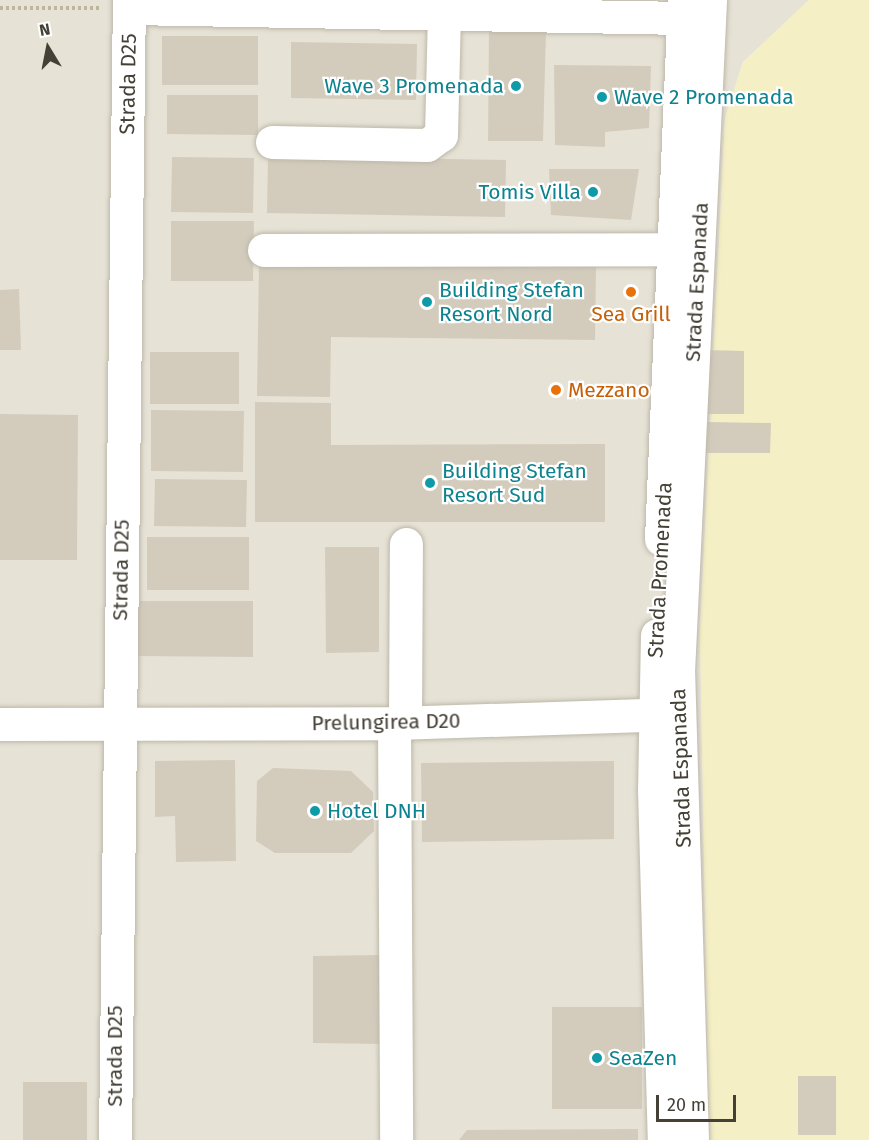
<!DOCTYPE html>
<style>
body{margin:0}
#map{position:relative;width:869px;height:1140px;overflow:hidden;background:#f2f0e6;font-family:"Fira Sans",sans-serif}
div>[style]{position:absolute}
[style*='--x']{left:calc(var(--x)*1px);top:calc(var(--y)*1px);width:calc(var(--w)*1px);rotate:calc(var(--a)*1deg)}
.residential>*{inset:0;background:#e6e2d5}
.sand>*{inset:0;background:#f4efc4}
.building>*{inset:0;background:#d3ccbd}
.path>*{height:4px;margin-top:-2px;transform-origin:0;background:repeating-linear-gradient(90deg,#beb59c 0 3px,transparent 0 6px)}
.roads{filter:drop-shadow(0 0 2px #bdb8aa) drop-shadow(0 0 2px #bdb8aa)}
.minor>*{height:33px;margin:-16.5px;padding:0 16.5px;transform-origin:16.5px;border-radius:16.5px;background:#fff}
.dots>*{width:16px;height:16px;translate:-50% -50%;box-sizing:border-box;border:3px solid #fff;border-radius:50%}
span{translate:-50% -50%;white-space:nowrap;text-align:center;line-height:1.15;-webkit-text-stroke:4.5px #fff;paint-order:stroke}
.street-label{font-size:21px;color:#444036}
.culture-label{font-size:21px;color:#0d838f}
.right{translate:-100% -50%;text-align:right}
.left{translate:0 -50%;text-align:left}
.food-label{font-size:21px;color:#c56008}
.north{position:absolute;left:18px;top:18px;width:60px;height:60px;-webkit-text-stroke:4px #fff;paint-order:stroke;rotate:350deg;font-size:16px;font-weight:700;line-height:24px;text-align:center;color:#444036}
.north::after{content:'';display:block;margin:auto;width:21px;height:27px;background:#444036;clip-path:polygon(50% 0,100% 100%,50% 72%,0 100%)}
.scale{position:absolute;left:656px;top:1095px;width:80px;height:27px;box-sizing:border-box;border:3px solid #444036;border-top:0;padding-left:8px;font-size:18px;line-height:21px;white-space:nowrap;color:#444036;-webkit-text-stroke:4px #fff;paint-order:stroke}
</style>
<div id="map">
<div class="residential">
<i style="clip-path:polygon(0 0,809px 0,743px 62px,725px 118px,700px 633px,709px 1140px,0 1140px)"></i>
</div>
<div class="sand">
<i style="clip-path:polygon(809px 0,869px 0,869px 1140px,709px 1140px,700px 633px,725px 118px,743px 62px)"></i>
</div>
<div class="building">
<i style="clip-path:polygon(489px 30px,546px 31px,543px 141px,488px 141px)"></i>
<i style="clip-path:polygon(162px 36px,258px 36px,258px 85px,162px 85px)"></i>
<i style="clip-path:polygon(291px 42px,417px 44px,416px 100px,291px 98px)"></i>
<i style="clip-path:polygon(554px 65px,651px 66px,649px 128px,605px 132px,605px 147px,555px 145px)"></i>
<i style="clip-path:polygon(167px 95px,258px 95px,258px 135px,167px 134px)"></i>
<i style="clip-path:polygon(268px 156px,506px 160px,505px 217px,267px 213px)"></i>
<i style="clip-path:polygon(172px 157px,254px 158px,253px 213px,171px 212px)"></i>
<i style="clip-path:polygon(549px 169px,639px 169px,631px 220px,551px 215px)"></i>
<i style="clip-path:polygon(171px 221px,254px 221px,253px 281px,171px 281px)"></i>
<i style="clip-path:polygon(259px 263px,596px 267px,595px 340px,331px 337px,330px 397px,257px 396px)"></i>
<i style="clip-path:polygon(19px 289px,21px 350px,0 350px,0 290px)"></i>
<i style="clip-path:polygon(703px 350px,744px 351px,744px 414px,702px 414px)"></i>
<i style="clip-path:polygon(150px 352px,239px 352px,239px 404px,150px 404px)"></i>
<i style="clip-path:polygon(255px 402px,331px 403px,331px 445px,605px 444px,605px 522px,255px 522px)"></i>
<i style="clip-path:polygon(151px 410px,244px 411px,243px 472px,151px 471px)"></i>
<i style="clip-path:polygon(0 414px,78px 415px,77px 560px,0 560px)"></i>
<i style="clip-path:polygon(707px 422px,771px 423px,770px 453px,706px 453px)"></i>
<i style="clip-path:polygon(155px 479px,247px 480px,246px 527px,154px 526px)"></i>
<i style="clip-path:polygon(147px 537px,249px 537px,249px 590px,147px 590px)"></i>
<i style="clip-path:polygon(325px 547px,379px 547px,379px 652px,326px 653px)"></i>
<i style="clip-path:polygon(134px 601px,253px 601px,253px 657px,134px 656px)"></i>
<i style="clip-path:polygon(235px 760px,236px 861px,176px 862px,175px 816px,155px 817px,155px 761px)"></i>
<i style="clip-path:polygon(614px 761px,614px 839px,422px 842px,421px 763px)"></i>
<i style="clip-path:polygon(273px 768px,351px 771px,373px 792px,374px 831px,351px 853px,275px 853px,256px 841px,257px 781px)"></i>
<i style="clip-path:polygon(381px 955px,381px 1044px,313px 1043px,313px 956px)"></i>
<i style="clip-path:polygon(552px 1007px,642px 1007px,642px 1109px,552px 1109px)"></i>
<i style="clip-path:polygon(798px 1076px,836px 1076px,836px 1135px,798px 1135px)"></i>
<i style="clip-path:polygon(23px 1082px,87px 1082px,87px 1140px,23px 1140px)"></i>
<i style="clip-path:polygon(638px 1129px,638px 1140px,459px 1140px,467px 1130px)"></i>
</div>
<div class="path">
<i style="--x:0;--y:8;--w:101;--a:0"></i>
</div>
<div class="roads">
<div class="minor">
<i style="--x:129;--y:8;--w:554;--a:1.03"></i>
<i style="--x:272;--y:142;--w:155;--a:1.1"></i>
<i style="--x:427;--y:145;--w:17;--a:-36"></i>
<i style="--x:441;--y:135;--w:122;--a:-88.6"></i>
<i style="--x:264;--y:250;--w:409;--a:-0.1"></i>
<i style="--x:661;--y:539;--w:539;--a:-87.56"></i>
<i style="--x:657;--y:635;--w:154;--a:91.1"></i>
<i style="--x:654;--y:789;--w:351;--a:88.4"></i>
<i style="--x:394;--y:723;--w:417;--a:89.7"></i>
<i style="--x:405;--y:723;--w:179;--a:-89.7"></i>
<i style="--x:0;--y:724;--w:394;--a:-0.1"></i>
<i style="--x:394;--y:723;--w:259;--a:-1.8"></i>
<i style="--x:115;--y:1140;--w:1140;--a:-89.3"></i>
<i style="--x:692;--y:1140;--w:468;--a:-91.7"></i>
<i style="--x:678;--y:672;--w:673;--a:-87.27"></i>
</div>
</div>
<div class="dots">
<i style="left:516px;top:86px;background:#0f9aa8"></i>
<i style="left:602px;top:97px;background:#0f9aa8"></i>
<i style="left:593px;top:192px;background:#0f9aa8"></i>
<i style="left:631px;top:292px;background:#e8710a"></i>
<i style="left:427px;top:302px;background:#0f9aa8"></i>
<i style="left:556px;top:390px;background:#e8710a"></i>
<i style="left:430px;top:483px;background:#0f9aa8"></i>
<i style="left:315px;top:811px;background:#0f9aa8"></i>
<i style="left:597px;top:1058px;background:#0f9aa8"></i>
</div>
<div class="street-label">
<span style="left:128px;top:84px;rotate:-89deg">Strada D25</span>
<span style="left:697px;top:282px;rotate:-87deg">Strada Espanada</span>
<span style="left:121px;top:570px;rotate:-89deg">Strada D25</span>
<span style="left:660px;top:570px;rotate:-87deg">Strada Promenada</span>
<span style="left:386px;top:722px;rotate:-1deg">Prelungirea D20</span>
<span style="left:681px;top:768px;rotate:-92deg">Strada Espanada</span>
<span style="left:115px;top:1056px;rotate:-90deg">Strada D25</span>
</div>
<div class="culture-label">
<span class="right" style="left:504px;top:86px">Wave 3 Promenada</span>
<span class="left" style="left:614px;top:97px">Wave 2 Promenada</span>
<span class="right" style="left:581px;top:192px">Tomis Villa</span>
<span class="left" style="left:439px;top:302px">Building Stefan<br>Resort Nord</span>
<span class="left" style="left:442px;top:483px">Building Stefan<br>Resort Sud</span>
<span class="left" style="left:327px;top:811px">Hotel DNH</span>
<span class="left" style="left:609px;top:1058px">SeaZen</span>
</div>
<div class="food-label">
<span style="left:631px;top:314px">Sea Grill</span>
<span class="left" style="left:568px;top:390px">Mezzano</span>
</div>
<div class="north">N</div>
<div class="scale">20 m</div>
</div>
